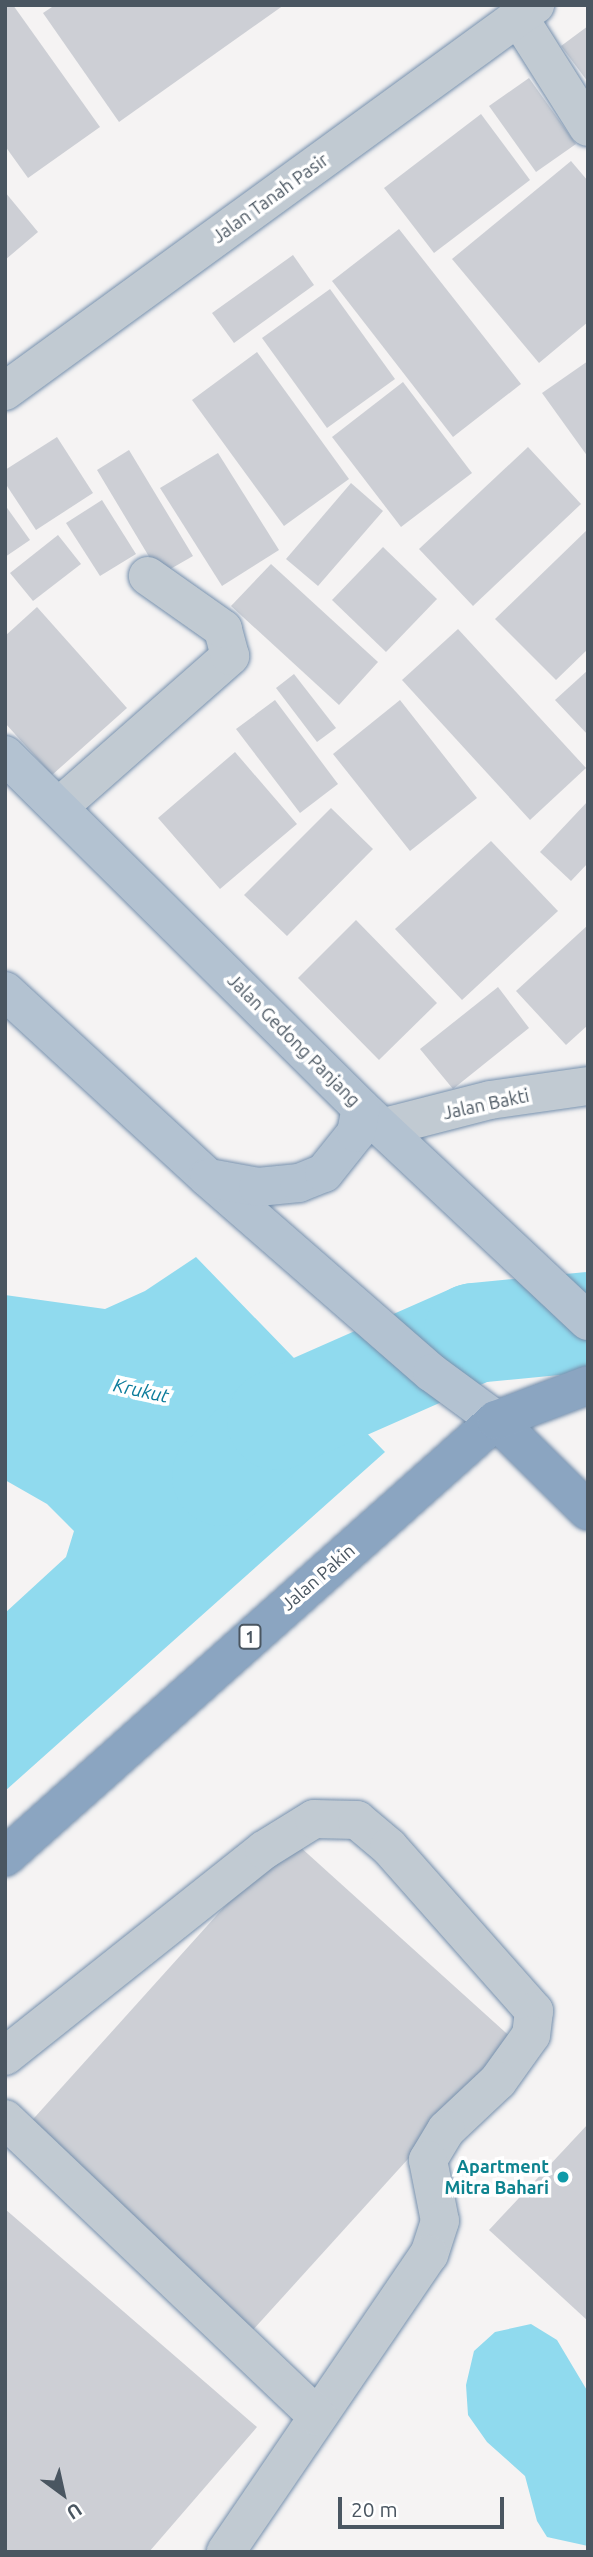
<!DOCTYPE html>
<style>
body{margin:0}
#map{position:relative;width:593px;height:2557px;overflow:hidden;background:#f5f3f3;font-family:Ubuntu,sans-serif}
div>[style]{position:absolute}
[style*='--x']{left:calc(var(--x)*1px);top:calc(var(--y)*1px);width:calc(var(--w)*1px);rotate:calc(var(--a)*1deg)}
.water>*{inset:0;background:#90daee}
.river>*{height:100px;margin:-50px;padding:0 50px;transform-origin:50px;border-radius:50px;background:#90daee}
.building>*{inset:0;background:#cdcfd5}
.roads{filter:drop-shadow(0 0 2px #7690ad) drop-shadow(0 0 2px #7690ad)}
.minor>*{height:38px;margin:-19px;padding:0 19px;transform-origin:19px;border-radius:19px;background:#c1cad2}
.major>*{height:38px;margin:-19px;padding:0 19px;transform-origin:19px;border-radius:19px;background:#b3c2d1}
.highway>*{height:38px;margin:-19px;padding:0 19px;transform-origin:19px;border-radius:19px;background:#8ba5c1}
.dots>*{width:19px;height:19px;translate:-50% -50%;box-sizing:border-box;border:4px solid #fff;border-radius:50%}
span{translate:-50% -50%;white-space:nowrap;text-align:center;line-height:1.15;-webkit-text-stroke:7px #fff;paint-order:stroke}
.shield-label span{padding:2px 5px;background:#fff;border:2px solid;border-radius:5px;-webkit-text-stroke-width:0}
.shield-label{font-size:16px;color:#4a5661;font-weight:700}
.street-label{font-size:18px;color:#4a5661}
.culture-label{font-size:18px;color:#0d838f;font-weight:700}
.right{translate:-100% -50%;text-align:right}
.water-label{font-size:19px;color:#0c7c9b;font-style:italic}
.frame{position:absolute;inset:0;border:7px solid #4a5661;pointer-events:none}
.north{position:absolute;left:28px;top:2459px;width:70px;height:70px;-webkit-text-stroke:5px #fff;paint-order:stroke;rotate:147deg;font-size:19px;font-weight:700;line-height:28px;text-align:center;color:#4a5661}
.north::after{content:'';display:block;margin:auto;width:24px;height:32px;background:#4a5661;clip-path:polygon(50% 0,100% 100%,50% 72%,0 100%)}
.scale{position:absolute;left:338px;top:2497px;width:166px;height:32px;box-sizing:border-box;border:4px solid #4a5661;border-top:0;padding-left:9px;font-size:21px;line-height:24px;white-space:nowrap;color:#4a5661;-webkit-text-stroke:5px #fff;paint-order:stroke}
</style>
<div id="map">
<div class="water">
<i style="clip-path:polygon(196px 1257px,385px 1452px,5px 1791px,5px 1613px,66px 1557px,74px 1531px,47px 1504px,5px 1480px,5px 1295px,105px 1309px,145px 1291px)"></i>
<i style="clip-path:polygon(531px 2324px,557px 2340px,588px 2392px,588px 2546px,547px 2537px,537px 2521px,525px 2476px,487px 2442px,468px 2415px,466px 2385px,474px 2351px,495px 2332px)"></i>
</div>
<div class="river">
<i style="--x:222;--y:1476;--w:78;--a:-45.5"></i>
<i style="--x:277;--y:1420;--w:215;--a:-23.8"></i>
<i style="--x:474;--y:1333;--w:115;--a:-5.5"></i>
</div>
<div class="building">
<i style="clip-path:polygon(5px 5px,13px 5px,100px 127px,28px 178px,5px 146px)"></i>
<i style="clip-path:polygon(55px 5px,284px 5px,119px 122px,43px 13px)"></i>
<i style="clip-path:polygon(588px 26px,588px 82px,561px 46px)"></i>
<i style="clip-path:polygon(529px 78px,576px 144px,536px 172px,489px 106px)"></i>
<i style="clip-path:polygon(481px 114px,530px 180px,434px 253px,384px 188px)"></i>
<i style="clip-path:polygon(571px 161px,588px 181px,588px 322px,539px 363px,452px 259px)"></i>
<i style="clip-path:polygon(5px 192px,38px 232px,5px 260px)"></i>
<i style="clip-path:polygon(399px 229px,521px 384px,453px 437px,332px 281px)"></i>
<i style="clip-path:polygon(293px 255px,314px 285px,234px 343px,212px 313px)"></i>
<i style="clip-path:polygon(330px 289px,395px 379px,327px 428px,262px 338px)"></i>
<i style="clip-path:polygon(257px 352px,349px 479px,284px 526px,192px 400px)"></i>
<i style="clip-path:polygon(588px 361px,588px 457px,542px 393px)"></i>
<i style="clip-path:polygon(403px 382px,472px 473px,401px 527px,332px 437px)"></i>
<i style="clip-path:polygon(57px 437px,93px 493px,36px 530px,5px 483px,5px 470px)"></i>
<i style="clip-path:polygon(528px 447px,581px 504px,473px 606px,419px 549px)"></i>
<i style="clip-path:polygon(129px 450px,193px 556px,160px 575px,97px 470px)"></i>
<i style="clip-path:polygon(218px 453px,279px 550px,222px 586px,160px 488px)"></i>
<i style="clip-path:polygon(351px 483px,383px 511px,318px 586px,286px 559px)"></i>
<i style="clip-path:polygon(102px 500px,136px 554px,100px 576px,66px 523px)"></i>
<i style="clip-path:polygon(5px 505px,30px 540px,5px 557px)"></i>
<i style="clip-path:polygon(588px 529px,588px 649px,556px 680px,495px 619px)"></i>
<i style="clip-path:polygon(58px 535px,81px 564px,33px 601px,10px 573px)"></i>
<i style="clip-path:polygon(383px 547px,437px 599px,386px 652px,332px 600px)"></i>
<i style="clip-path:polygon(271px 564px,378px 662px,339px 705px,231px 606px)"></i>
<i style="clip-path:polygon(37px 607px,127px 708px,52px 775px,5px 723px,5px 636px)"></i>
<i style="clip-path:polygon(458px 629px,586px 768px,530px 820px,402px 680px)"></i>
<i style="clip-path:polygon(588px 670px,588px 735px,555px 700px)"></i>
<i style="clip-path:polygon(294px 674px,336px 728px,317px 742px,276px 688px)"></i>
<i style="clip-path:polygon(275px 700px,338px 784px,300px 813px,236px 729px)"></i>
<i style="clip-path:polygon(400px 700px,477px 798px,410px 851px,333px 754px)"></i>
<i style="clip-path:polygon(235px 752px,297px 824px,220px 889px,158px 818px)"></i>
<i style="clip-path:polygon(588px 801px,588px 863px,571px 881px,540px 852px)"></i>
<i style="clip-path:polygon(331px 808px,373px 849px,287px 936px,244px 895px)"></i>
<i style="clip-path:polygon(491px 841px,558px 911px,462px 1000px,395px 929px)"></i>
<i style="clip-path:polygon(356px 920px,437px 1003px,379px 1060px,298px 978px)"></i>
<i style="clip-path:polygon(588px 925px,588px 1025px,566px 1045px,516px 991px)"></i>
<i style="clip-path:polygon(498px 987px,529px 1028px,453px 1089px,420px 1049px)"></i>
<i style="clip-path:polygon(288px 1836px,515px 2041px,252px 2331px,26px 2127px)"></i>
<i style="clip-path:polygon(588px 2124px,588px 2321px,489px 2230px)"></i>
<i style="clip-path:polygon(5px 2209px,257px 2427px,149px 2552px,5px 2552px)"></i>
</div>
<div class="roads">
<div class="minor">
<i style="--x:519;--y:18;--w:129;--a:57.7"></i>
<i style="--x:5;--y:391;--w:656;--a:-36.07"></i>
<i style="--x:60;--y:806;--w:227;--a:-41.4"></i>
<i style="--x:230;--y:656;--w:28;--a:-105"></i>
<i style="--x:223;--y:629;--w:92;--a:-144.8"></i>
<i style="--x:385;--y:1127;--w:108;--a:-14.4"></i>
<i style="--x:490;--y:1100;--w:99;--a:-8.1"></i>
<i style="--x:5;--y:2056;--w:331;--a:-38.5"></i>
<i style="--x:264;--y:1850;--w:59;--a:-31.8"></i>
<i style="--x:314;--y:1819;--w:43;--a:1.3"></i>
<i style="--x:357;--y:1820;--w:42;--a:40.2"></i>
<i style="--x:389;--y:1847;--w:219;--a:48.5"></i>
<i style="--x:534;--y:2011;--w:24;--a:97"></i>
<i style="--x:531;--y:2035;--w:57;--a:125.7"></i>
<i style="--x:498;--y:2081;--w:71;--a:136.7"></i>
<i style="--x:446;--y:2130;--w:35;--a:121"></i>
<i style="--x:428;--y:2160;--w:62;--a:78.9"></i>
<i style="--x:440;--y:2221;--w:35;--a:108"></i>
<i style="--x:429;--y:2254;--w:361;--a:124.3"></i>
<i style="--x:5;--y:2119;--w:431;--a:43.6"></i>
</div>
<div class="major">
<i style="--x:5;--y:755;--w:501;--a:44.76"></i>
<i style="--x:361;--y:1108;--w:311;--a:43.2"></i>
<i style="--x:5;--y:991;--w:275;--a:42.6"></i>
<i style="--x:207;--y:1177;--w:298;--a:41.1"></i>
<i style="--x:432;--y:1373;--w:79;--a:36.3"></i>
<i style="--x:209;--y:1178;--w:50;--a:10.4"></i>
<i style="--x:258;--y:1187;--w:41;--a:-5.6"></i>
<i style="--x:299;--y:1183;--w:27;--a:-22"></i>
<i style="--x:324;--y:1173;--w:51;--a:-51.3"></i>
<i style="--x:356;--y:1133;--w:25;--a:-79"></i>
</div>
<div class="highway">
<i style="--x:496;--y:1420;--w:129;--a:44.7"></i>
<i style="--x:5;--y:1857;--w:657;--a:-41.67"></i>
<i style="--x:496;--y:1420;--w:98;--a:-20.8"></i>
</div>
</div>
<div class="dots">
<i style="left:563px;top:2177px;background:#0f9aa8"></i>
</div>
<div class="shield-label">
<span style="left:250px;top:1637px">1</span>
</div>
<div class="street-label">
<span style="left:270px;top:198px;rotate:-36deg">Jalan Tanah Pasir</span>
<span style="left:294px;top:1040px;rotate:45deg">Jalan Gedong Panjang</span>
<span style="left:486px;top:1104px;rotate:-12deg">Jalan Bakti</span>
<span style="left:318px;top:1577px;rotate:-41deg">Jalan Pakin</span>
</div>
<div class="culture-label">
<span class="right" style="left:549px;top:2177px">Apartment<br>Mitra Bahari</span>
</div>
<div class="water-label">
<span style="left:141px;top:1391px;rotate:12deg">Krukut</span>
</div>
<div class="frame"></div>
<div class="north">U</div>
<div class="scale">20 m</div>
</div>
